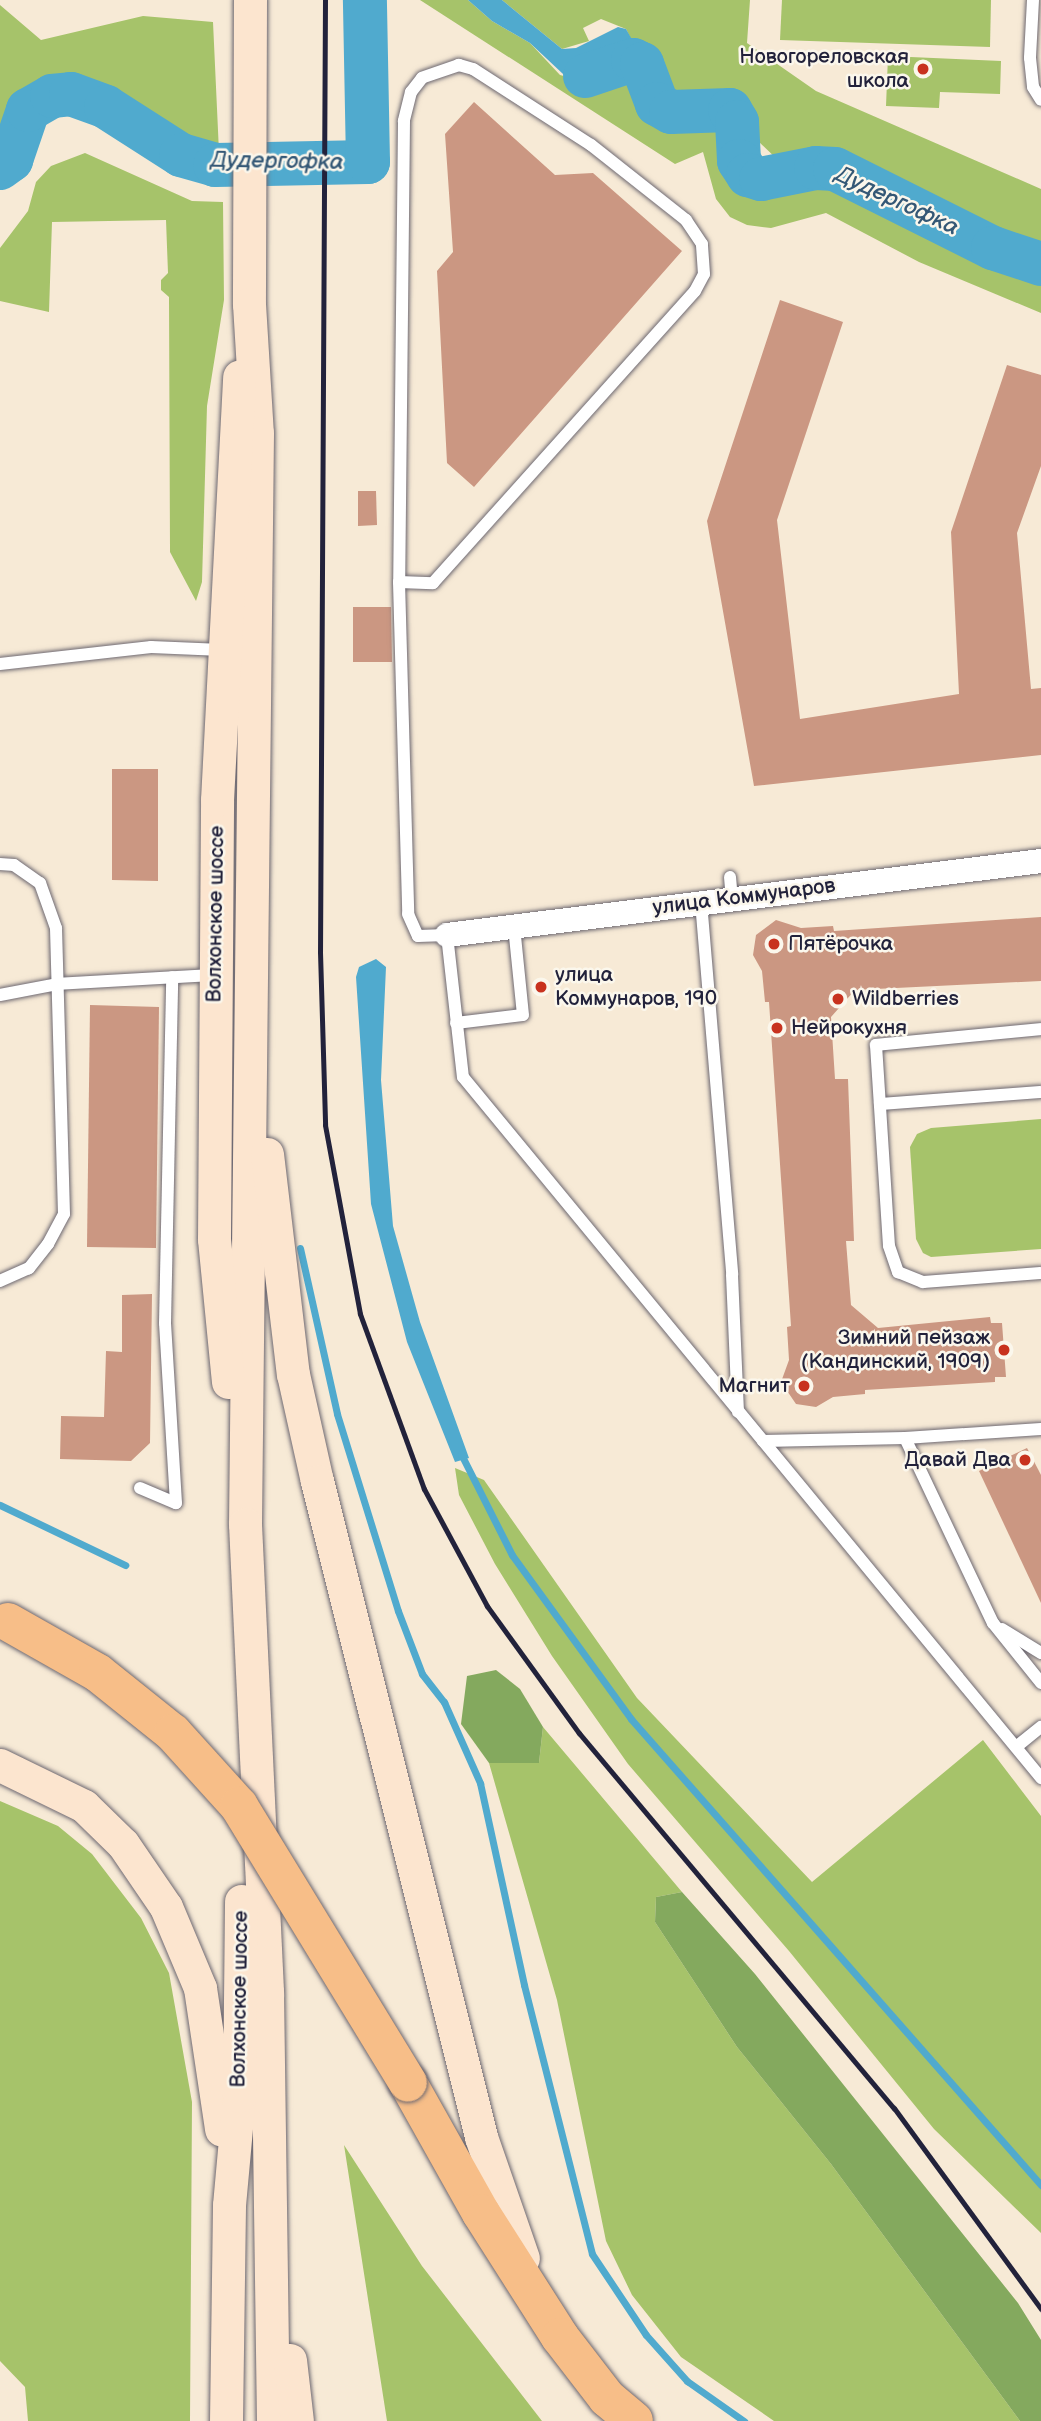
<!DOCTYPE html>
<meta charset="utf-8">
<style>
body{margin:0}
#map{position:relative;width:1041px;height:2421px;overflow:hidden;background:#f7ead6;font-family:"Balsamiq Sans",sans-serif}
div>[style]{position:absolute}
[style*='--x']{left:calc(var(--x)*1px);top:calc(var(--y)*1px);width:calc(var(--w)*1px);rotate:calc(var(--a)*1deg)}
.green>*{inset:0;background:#a6c36a}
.forest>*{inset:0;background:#84a95e}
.water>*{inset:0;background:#50aace}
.stream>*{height:7px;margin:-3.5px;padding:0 3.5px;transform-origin:3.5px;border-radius:3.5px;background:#50aace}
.river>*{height:44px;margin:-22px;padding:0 22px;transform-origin:22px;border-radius:22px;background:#50aace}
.building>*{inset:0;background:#cb9782}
.roads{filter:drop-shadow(0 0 2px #6d6871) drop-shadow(0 0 2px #6d6871)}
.lane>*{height:12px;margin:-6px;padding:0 6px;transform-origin:6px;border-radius:6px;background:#fff}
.street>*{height:24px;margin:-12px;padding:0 12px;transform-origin:12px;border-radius:12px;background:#fff}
.secondary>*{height:33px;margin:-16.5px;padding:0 16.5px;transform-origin:16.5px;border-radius:16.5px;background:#fce5cf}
.highway>*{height:38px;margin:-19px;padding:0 19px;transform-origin:19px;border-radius:19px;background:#f7be88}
.rail>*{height:5px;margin:-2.5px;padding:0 2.5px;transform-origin:2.5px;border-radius:2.5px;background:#22223b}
.bridges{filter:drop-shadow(0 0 2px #6d6871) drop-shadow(0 0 2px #6d6871)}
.highway-bridge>*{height:38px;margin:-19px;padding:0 19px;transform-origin:19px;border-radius:19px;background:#f7be88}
.dots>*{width:19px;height:19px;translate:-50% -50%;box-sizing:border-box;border:4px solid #fbf7ec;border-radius:50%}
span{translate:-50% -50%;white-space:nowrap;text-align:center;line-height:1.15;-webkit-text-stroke:5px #fbf7ec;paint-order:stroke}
.poi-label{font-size:21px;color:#22223b}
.right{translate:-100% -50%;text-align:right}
.left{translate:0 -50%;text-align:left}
.street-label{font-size:21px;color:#22223b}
.water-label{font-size:23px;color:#345876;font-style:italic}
</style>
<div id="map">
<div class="green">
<i style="clip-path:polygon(420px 0,468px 0,492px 21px,530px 43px,560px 75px,593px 84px,616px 71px,637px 73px,652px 109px,668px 119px,713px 111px,728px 118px,737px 173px,751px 181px,762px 188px,818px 171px,1041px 277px,1041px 313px,919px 262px,826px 213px,771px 228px,747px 225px,730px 217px,716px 199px,703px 152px,675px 164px)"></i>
<i style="clip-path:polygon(502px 0,750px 0,747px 43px,816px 91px,1041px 189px,1041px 256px,981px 234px,852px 168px,834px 163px,780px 162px,757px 140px,746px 113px,728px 103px,675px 105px,659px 96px,626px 29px,601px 19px,583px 28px,589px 41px,562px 49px)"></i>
<i style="clip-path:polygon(782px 0,991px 0,990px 47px,780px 40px)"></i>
<i style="clip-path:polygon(0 5px,41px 40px,143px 16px,213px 22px,219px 152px,159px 133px,124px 101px,92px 83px,67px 81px,41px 87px,17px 115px,0 156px)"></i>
<i style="clip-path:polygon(888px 56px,1001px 61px,1000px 94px,940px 92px,939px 108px,886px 106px)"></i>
<i style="clip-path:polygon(85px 153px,192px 201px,223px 202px,224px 300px,207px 406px,202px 582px,196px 601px,170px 552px,169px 297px,161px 290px,161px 280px,168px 273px,166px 220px,52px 222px,49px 312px,0 301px,0 248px,28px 211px,36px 182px,51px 166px)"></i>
<i style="clip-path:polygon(1041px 1119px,1041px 1249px,931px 1257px,923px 1253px,916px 1239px,910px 1147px,917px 1134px,931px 1128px)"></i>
<i style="clip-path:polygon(455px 1468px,484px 1480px,637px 1698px,812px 1882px,983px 1740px,1041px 1816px,1041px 2233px,934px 2129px,789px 1951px,628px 1764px,552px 1656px,495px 1564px,459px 1495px)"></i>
<i style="clip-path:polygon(543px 1727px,682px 1892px,656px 1897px,655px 1922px,737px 2047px,831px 2164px,1020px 2421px,774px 2421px,681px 2357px,632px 2295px,606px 2241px,557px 2000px,489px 1763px,539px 1763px)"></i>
<i style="clip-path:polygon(0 1801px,58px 1826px,92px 1854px,141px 1918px,169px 1973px,192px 2102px,190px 2421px,28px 2421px,25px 2387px,0 2361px)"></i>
<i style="clip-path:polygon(344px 2145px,422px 2266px,542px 2421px,387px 2421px)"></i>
</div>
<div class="forest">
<i style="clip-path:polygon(496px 1670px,520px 1689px,543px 1727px,539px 1763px,489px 1763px,461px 1724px,467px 1676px)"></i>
<i style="clip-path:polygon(682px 1892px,755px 1974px,1018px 2303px,1041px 2340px,1041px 2421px,1020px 2421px,831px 2164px,737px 2047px,655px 1922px,656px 1897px)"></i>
</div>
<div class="water">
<i style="clip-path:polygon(468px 0,502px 0,562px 49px,576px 48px,618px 27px,626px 29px,642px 57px,637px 73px,616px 71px,579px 89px,530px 43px,492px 21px)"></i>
<i style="clip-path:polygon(376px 959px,386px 967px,381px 1080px,393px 1226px,420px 1322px,469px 1458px,455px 1462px,407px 1342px,371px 1204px,356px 977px,359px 967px)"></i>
</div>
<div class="stream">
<i style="--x:368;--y:170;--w:8;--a:-90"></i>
<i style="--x:300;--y:1248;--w:170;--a:77.4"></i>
<i style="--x:337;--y:1414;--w:206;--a:72.8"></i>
<i style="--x:398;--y:1611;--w:67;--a:69.1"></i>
<i style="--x:422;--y:1674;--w:36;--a:52"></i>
<i style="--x:444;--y:1702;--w:89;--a:66"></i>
<i style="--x:480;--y:1783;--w:207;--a:77.7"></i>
<i style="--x:524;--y:1985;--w:277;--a:75.8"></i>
<i style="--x:592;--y:2254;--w:97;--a:56.3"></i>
<i style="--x:646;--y:2335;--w:62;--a:48.3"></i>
<i style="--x:687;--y:2381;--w:70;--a:35.1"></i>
<i style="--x:461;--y:1454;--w:113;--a:63.2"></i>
<i style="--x:512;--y:1555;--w:203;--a:54"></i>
<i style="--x:631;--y:1719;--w:621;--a:48.66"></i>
<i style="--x:0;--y:1505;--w:139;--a:25.6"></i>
</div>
<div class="river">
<i style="--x:585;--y:76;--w:51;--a:-18.4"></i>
<i style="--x:633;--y:60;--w:10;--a:24"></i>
<i style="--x:642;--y:64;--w:43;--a:69.4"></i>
<i style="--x:657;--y:104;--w:16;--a:30"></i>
<i style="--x:671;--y:112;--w:59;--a:-1.9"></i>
<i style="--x:730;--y:110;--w:14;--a:60"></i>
<i style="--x:737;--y:122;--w:39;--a:87"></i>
<i style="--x:739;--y:161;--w:17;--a:57"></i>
<i style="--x:748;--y:175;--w:14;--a:17"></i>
<i style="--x:761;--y:179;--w:56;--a:-11.3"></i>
<i style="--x:816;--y:168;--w:19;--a:3"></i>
<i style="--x:835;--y:169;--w:177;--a:26.6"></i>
<i style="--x:993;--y:248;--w:51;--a:18.4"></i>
<i style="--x:0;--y:168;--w:14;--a:-36"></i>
<i style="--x:11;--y:160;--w:53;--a:-71.2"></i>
<i style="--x:28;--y:110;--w:28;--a:-30"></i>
<i style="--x:52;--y:96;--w:19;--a:-6"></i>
<i style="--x:71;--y:94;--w:37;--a:20"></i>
<i style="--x:106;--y:107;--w:89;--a:32.6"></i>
<i style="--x:181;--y:155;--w:35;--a:16"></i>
<i style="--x:215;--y:165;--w:153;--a:-1.1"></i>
<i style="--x:368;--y:162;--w:162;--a:-91.1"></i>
</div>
<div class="building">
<i style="clip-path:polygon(474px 102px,555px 175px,593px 173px,682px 251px,474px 487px,447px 463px,437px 271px,453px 252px,445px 134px)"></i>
<i style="clip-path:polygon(780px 300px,843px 322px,777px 520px,800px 719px,959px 694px,951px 532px,1007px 365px,1041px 375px,1041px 466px,1017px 533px,1031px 689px,1041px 688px,1041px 755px,754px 786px,707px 521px)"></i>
<i style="clip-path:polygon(358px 491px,376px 491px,377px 525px,358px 526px)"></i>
<i style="clip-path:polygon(353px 607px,391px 607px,392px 662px,353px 662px)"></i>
<i style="clip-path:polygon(112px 769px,158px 769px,158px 881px,112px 880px)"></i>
<i style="clip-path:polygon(1041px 917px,1041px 981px,855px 990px,831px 1017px,835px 1079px,848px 1079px,854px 1241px,846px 1241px,851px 1305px,878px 1328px,990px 1317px,991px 1323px,1002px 1323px,1006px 1377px,995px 1377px,995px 1382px,865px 1390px,865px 1394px,833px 1397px,816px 1407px,796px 1404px,781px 1382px,789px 1360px,787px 1327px,791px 1326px,769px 1002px,765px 1002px,762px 971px,753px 955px,756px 935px,776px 920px,801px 928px,833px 926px,834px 931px)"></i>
<i style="clip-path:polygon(90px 1005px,159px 1007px,156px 1248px,87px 1247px)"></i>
<i style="clip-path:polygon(152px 1294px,150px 1443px,131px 1461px,60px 1459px,61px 1416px,104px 1417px,106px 1351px,122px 1352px,122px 1295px)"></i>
<i style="clip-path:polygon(1027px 1448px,1041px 1475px,1041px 1603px,979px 1471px)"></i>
</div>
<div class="roads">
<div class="lane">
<i style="--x:1033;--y:0;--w:58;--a:93"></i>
<i style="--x:1030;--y:58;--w:29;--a:84"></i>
<i style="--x:1033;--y:87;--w:15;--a:58"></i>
<i style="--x:399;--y:582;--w:34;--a:2"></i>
<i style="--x:433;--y:583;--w:392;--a:-48.1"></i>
<i style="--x:695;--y:291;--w:19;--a:-62"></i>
<i style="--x:704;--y:274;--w:30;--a:-94"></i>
<i style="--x:702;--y:244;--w:29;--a:-124"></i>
<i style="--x:686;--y:220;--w:121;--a:-141.7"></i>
<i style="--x:591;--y:145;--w:140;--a:-147.2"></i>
<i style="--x:473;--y:69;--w:15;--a:-164"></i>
<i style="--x:459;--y:65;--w:39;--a:161"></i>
<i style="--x:422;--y:78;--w:18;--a:128"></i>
<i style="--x:411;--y:92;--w:30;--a:104"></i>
<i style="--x:404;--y:121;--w:461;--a:90.6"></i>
<i style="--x:399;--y:582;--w:332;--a:88.4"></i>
<i style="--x:408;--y:914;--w:24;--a:66"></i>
<i style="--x:418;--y:936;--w:29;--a:-2"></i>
<i style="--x:447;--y:935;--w:143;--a:83.6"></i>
<i style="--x:463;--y:1077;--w:909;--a:50.49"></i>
<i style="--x:0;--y:664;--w:152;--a:-6.4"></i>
<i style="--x:151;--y:647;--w:71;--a:2.4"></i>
<i style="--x:0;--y:864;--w:14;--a:4"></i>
<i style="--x:14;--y:865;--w:32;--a:35"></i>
<i style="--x:40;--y:883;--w:48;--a:70.4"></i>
<i style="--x:56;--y:928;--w:286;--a:88.4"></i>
<i style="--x:64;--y:1214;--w:34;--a:118"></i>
<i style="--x:48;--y:1244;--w:31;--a:128"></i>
<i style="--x:29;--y:1268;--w:32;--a:156"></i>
<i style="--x:730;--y:877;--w:21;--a:85"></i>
<i style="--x:701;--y:902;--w:374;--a:85.2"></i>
<i style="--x:732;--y:1275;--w:137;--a:87.5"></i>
<i style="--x:0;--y:995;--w:58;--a:-10.9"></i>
<i style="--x:57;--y:984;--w:158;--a:-3.3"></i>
<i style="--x:456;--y:1023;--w:67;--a:-6.8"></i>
<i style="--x:523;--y:1015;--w:89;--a:-95.8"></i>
<i style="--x:1041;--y:1029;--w:166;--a:174.5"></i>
<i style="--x:876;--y:1045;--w:201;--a:86.3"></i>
<i style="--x:889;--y:1246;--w:28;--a:71"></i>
<i style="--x:898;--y:1272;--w:27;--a:22"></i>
<i style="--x:923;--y:1282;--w:118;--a:-4.4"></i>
<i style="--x:880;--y:1104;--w:161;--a:-4.3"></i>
<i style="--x:905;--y:1438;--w:205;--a:64.6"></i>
<i style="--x:993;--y:1623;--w:77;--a:51.3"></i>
<i style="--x:763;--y:1441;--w:142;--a:-1.2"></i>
<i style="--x:905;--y:1438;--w:136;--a:-3.8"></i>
<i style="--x:140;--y:1488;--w:39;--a:23"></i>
<i style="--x:176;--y:1503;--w:180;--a:-93.5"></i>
<i style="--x:165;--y:1323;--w:346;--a:-88.8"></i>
<i style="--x:1002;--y:1629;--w:46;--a:31.6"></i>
<i style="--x:1016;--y:1747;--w:32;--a:-39"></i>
</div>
<div class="street">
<i style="--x:447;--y:935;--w:599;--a:-7.1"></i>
</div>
<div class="secondary">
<i style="--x:250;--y:0;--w:304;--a:90.2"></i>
<i style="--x:249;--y:304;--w:129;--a:86.5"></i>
<i style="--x:257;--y:433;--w:1091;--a:90.63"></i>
<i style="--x:245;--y:1524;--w:469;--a:87.3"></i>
<i style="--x:267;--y:1992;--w:429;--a:89.2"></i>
<i style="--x:267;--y:1154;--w:222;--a:83.3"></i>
<i style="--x:293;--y:1374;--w:110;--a:77.4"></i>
<i style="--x:317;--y:1481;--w:676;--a:75.96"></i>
<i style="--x:481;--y:2137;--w:128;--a:70.9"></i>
<i style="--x:228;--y:1382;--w:144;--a:-95.6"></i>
<i style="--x:214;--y:1239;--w:439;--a:-89.6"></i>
<i style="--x:217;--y:800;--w:424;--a:-87"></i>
<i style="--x:0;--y:1765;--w:93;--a:26"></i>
<i style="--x:84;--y:1806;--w:54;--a:44.3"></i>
<i style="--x:123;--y:1844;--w:76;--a:55.7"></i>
<i style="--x:166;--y:1907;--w:88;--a:67.2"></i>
<i style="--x:200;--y:1988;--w:143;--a:81.5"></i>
<i style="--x:290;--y:2360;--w:61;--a:83.5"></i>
<i style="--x:226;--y:2421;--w:216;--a:-89.2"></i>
<i style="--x:229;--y:2205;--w:109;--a:-84.8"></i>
<i style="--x:239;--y:2096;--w:195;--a:-89.4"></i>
</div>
<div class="highway">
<i style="--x:408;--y:2083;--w:149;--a:60.7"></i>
<i style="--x:481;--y:2213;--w:147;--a:57.5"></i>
<i style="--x:560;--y:2337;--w:77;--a:52.4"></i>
<i style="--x:607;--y:2398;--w:35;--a:40"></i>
</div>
</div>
<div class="rail">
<i style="--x:325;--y:0;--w:952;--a:90.3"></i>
<i style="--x:320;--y:952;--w:173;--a:88.3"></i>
<i style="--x:325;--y:1125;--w:192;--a:79.5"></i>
<i style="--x:360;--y:1314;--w:186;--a:69.9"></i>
<i style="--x:424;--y:1489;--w:133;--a:61.7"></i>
<i style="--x:487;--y:1606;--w:157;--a:54.1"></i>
<i style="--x:579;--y:1733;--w:490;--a:50"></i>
<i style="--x:894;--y:2108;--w:249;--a:53.8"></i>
</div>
<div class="bridges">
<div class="highway-bridge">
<i style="--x:8;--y:1622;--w:103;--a:29.5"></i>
<i style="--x:98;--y:1673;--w:96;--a:38.7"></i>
<i style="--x:173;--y:1733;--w:98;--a:47.9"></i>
<i style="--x:239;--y:1806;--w:324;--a:58.6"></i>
</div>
</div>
<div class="dots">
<i style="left:923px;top:69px;background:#c8321e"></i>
<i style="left:774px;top:944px;background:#c8321e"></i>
<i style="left:541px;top:987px;background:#c8321e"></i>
<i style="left:838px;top:999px;background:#c8321e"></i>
<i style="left:777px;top:1028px;background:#c8321e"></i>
<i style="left:1004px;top:1350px;background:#c8321e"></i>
<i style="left:804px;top:1386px;background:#c8321e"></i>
<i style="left:1025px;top:1460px;background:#c8321e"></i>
</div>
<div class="poi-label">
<span class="right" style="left:909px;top:69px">Новогореловская<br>школа</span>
<span class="left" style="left:788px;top:944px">Пятёрочка</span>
<span class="left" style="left:555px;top:987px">улица<br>Коммунаров, 190</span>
<span class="left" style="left:852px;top:999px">Wildberries</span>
<span class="left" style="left:791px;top:1028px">Нейрокухня</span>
<span class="right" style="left:990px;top:1350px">Зимний пейзаж<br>(Кандинский, 1909)</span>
<span class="right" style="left:790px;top:1386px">Магнит</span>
<span class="right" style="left:1011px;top:1460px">Давай Два</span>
</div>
<div class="street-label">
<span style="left:744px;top:897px;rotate:-7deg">улица Коммунаров</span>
<span style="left:216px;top:914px;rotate:-89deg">Волхонское шоссе</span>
<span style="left:240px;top:1999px;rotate:-89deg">Волхонское шоссе</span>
</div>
<div class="water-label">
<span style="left:277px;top:161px;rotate:1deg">Дудергофка</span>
<span style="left:897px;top:201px;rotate:25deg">Дудергофка</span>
</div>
</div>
